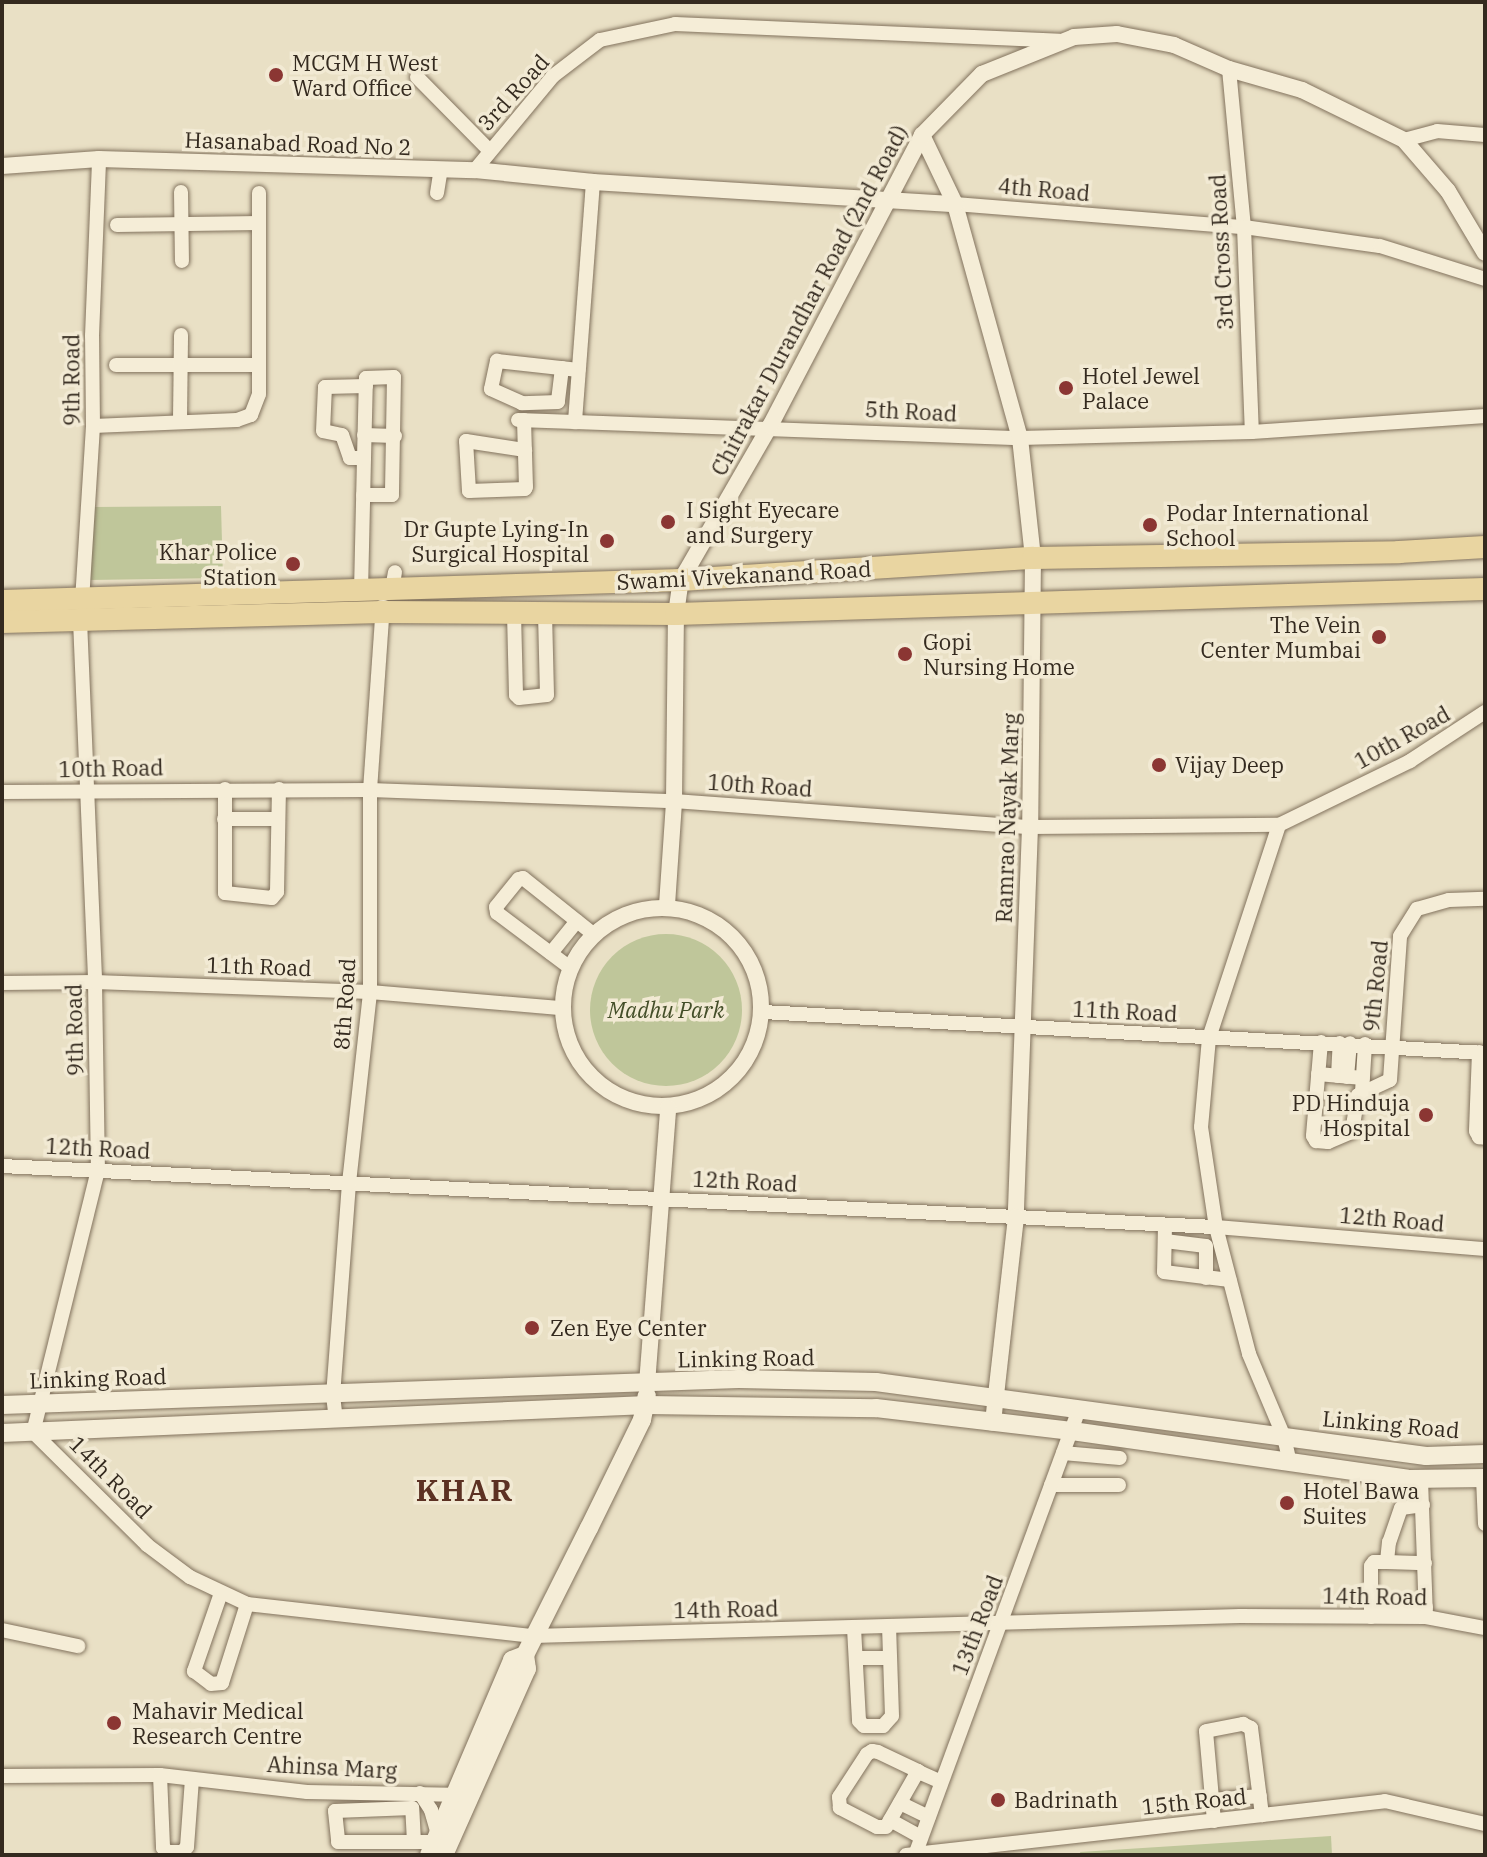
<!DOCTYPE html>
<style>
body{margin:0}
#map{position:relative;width:1487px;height:1857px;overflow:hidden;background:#e9e0c5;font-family:"IBM Plex Serif",serif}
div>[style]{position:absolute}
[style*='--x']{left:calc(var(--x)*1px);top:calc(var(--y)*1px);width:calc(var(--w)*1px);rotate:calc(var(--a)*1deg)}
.green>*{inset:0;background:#bfc69a}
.round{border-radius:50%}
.roads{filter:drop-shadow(0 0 2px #82725d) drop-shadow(0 0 2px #82725d)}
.minor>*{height:14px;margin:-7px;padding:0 7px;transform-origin:7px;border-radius:7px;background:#f5edd7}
.tertiary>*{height:16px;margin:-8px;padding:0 8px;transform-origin:8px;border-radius:8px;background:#f5edd7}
.tertiary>.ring{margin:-8px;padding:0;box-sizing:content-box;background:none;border:16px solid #f5edd7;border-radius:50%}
.secondary>*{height:18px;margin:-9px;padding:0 9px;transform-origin:9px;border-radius:9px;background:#f5edd7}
.primary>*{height:22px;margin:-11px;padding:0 11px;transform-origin:11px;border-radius:11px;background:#e9d5a1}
.dots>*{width:22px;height:22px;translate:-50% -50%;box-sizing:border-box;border:4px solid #f2ead4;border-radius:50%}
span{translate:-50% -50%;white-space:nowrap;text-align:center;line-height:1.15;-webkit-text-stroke:7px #f2ead4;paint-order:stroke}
.poi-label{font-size:22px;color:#342a1f}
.left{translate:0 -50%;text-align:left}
.right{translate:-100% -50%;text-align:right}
.street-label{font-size:22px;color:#342a1f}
.park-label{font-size:22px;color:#434e28;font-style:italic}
.district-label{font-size:30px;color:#5c3123;font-weight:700;letter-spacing:2px}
.frame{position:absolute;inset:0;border:4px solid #342a1f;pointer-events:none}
</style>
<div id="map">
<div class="green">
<i style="clip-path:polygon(221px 506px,223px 578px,89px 580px,94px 507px)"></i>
<i class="round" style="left:590px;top:934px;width:152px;height:152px"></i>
<i style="clip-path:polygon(1331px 1836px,1332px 1855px,1081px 1855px,1080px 1852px)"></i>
</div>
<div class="roads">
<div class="minor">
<i style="--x:1229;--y:69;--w:159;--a:84.6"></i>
<i style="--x:1244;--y:227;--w:205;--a:87.8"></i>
<i style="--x:417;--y:77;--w:104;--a:45.4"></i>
<i style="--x:1404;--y:140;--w:34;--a:-15"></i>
<i style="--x:1437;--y:131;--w:48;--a:4.8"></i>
<i style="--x:475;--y:170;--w:122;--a:-50.3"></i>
<i style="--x:553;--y:76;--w:59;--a:-37.5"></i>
<i style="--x:600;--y:40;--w:77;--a:-12"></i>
<i style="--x:675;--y:24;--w:385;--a:2.5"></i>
<i style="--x:593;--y:182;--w:241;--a:94.3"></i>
<i style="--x:575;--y:422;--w:445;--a:2.1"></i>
<i style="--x:1020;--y:438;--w:232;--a:-1.5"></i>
<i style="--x:1252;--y:432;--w:234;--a:-3.9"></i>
<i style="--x:181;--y:192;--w:69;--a:89.2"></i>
<i style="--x:437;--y:193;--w:24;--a:-81"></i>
<i style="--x:955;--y:204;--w:290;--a:4.6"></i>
<i style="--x:1244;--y:227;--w:137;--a:8"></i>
<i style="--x:1380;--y:246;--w:110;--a:17.4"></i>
<i style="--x:117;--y:225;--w:142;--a:-0.8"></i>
<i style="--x:116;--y:365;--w:143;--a:0"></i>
<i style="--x:562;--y:368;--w:34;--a:97"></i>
<i style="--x:558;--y:402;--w:36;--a:178"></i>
<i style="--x:522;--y:403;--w:34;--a:-156"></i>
<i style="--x:491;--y:389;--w:29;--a:-78"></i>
<i style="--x:497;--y:361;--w:82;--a:6.3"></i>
<i style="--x:180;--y:420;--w:85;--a:-89.3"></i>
<i style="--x:518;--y:420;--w:57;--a:2"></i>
<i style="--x:524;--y:420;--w:67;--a:88.3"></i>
<i style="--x:526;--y:487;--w:2;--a:117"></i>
<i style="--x:525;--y:489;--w:56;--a:178"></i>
<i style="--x:469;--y:491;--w:50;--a:-93.4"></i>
<i style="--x:466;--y:441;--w:60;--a:8.7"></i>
<i style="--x:93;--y:426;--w:144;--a:-2.4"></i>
<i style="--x:237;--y:420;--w:15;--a:-20"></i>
<i style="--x:251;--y:415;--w:22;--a:-69"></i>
<i style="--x:259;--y:394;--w:201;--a:-90"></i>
<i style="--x:364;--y:435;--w:31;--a:2"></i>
<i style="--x:364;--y:458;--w:14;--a:180"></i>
<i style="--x:350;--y:458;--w:24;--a:-109"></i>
<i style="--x:342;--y:435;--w:19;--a:-168"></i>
<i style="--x:323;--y:431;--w:44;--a:-87.4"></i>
<i style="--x:325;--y:387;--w:41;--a:-1.4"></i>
<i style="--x:392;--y:589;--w:17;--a:-80"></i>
<i style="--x:361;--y:591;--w:133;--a:-88.7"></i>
<i style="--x:364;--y:458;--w:80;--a:-88.6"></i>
<i style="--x:366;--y:378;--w:28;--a:-2"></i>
<i style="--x:394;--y:377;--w:118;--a:91"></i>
<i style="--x:392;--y:495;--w:29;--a:180"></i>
<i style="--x:82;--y:601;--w:175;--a:-86.4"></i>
<i style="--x:93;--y:426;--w:90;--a:-90.6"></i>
<i style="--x:92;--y:336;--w:177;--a:-87.7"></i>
<i style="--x:514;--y:613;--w:82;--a:88.6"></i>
<i style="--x:516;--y:695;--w:4;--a:45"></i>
<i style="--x:519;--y:698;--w:28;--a:-6"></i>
<i style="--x:547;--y:695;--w:82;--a:-91.4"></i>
<i style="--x:80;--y:620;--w:362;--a:87.6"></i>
<i style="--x:95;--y:982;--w:188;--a:89.1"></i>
<i style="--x:98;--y:1170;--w:270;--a:103.9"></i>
<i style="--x:33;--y:1432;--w:161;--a:44.7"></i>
<i style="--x:147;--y:1545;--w:54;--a:36.7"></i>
<i style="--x:190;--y:1577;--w:63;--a:25.3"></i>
<i style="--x:247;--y:1604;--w:288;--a:6.4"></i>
<i style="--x:533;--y:1636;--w:707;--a:-1.62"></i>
<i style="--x:1240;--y:1616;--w:186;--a:0.3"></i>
<i style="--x:1426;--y:1617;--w:60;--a:10.6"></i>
<i style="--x:225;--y:789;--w:104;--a:90"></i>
<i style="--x:225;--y:893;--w:47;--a:6.1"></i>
<i style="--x:272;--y:898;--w:8;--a:-50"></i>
<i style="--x:277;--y:892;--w:103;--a:-88.9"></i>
<i style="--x:2;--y:792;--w:368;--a:-0.3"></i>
<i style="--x:370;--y:790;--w:304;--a:2.1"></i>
<i style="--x:674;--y:801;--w:357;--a:4.2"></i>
<i style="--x:1030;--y:827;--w:249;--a:-0.5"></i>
<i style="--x:1279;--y:825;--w:146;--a:-26"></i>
<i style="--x:1410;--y:761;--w:90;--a:-33.2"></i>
<i style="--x:224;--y:819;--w:54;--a:0"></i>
<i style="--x:1279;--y:825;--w:224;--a:108.2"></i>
<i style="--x:1209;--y:1038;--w:89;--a:95.1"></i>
<i style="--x:1201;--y:1127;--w:101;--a:81.5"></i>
<i style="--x:1216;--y:1227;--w:131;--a:75.4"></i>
<i style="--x:1249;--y:1354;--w:90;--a:67.1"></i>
<i style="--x:1284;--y:1437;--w:27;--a:77"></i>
<i style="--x:551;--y:953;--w:41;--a:-50.9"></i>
<i style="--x:569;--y:967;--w:90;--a:-143.1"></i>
<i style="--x:497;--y:913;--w:6;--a:-99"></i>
<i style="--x:496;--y:907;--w:36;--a:-51"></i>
<i style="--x:519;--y:879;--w:4;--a:-14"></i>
<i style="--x:523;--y:878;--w:88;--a:38.6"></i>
<i style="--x:2;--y:983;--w:93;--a:-0.6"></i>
<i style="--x:95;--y:982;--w:275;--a:2.1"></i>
<i style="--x:370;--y:992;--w:193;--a:4.8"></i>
<i style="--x:763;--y:1012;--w:723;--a:3.25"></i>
<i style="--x:1321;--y:1042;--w:94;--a:94.9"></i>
<i style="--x:1313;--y:1136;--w:6;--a:59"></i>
<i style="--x:1316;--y:1141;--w:12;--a:5"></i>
<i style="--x:1328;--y:1142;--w:26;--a:-23"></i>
<i style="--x:1352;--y:1132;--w:37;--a:-81"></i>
<i style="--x:1358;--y:1095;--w:35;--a:-25"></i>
<i style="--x:1390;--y:1080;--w:144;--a:-86"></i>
<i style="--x:1400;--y:936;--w:32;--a:-58"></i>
<i style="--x:1417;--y:909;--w:33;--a:-16"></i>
<i style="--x:1449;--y:900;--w:36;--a:-2"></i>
<i style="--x:1479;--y:1052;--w:79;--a:92.2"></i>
<i style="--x:1476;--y:1131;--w:7;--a:63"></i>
<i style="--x:1479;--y:1137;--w:6;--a:9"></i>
<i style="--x:1318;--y:1074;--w:45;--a:5.1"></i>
<i style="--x:1338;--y:1076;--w:33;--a:-87"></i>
<i style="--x:1347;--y:1077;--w:34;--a:-85"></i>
<i style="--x:1362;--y:1092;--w:48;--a:-86.4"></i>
<i style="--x:2;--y:1166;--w:1216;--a:2.88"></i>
<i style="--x:1216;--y:1227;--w:270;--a:4.7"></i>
<i style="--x:1165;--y:1225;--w:47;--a:91.2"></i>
<i style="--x:1164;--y:1272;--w:66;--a:6.9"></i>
<i style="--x:1165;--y:1241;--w:41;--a:7"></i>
<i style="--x:1206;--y:1246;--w:32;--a:90"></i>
<i style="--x:336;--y:1420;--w:24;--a:-97"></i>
<i style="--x:333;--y:1396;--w:214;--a:-85.7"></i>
<i style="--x:349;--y:1183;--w:192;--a:-83.7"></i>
<i style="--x:370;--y:992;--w:202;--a:-90"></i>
<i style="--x:370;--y:790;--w:184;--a:-86"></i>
<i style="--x:1063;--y:1453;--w:57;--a:5"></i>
<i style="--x:1483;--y:1478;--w:46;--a:87.5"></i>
<i style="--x:1421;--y:1480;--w:137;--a:87.9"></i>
<i style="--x:1051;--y:1485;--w:68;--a:0"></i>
<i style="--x:1423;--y:1505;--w:22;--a:172"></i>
<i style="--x:1401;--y:1508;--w:36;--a:109"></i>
<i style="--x:1389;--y:1542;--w:20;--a:96"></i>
<i style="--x:1387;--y:1562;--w:38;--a:2"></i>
<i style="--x:221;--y:1593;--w:83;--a:109.1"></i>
<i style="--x:194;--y:1671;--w:21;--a:37"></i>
<i style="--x:211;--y:1684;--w:11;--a:-5"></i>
<i style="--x:222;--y:1683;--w:83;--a:-72.4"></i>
<i style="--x:1379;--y:1607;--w:47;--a:0"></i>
<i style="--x:1371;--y:1617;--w:51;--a:-90"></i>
<i style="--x:1371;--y:1566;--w:5;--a:-53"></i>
<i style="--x:1374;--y:1562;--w:13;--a:0"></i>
<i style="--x:854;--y:1628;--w:93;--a:86.9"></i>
<i style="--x:859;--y:1721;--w:7;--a:45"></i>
<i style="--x:864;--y:1726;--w:19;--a:0"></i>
<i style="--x:883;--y:1726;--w:13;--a:-48"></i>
<i style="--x:892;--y:1716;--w:89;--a:-91.9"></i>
<i style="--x:2;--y:1630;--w:78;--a:11.9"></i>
<i style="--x:856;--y:1658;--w:34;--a:0"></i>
<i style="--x:918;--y:1771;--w:64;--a:119.7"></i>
<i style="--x:886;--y:1827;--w:9;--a:180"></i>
<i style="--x:877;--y:1827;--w:42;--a:-152.8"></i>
<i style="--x:840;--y:1808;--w:11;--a:-95"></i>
<i style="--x:839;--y:1797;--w:51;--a:-56.9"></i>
<i style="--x:867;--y:1754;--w:6;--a:-31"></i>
<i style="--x:872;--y:1751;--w:6;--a:9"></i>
<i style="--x:878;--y:1752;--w:44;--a:25.4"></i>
<i style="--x:918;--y:1771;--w:4;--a:34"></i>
<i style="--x:921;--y:1773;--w:22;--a:24"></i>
<i style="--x:160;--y:1775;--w:73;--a:87.6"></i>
<i style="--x:163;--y:1848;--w:6;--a:39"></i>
<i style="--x:168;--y:1852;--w:14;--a:0"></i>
<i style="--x:182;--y:1852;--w:7;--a:-45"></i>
<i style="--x:187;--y:1847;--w:68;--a:-85.8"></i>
<i style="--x:2;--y:1776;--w:158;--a:-0.4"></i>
<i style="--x:160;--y:1775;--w:148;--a:6.6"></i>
<i style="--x:307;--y:1792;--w:158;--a:1.1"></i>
<i style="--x:420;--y:1793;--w:20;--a:57"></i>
<i style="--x:431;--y:1810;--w:25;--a:74"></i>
<i style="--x:1212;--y:1800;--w:48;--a:-4.8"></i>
<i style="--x:900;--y:1803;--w:32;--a:26"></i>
<i style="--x:890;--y:1820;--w:35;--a:29"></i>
<i style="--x:1214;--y:1821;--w:90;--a:-95.1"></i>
<i style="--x:1206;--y:1731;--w:38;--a:-11"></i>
<i style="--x:1243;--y:1724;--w:9;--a:27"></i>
<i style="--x:1251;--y:1728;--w:88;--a:82.8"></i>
<i style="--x:414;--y:1842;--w:34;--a:-93"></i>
<i style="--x:412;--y:1808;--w:77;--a:177.8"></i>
<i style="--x:335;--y:1811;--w:31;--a:84"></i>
<i style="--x:338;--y:1842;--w:97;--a:0"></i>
<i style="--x:906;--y:1855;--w:482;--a:-6.4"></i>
<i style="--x:1385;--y:1801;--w:103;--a:13"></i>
<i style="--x:915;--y:1855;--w:473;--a:-69.8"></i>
</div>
<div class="tertiary">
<i style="--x:922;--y:135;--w:76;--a:64.4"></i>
<i style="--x:955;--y:204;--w:243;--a:74.5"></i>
<i style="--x:1020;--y:438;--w:121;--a:83.8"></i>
<i style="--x:1033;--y:558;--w:269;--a:90.6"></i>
<i style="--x:1030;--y:827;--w:390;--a:92.1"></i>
<i style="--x:1016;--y:1217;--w:207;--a:96.4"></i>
<i style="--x:2;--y:166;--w:97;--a:-4.1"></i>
<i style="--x:99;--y:159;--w:376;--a:1.7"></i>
<i style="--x:475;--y:170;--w:119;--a:5.8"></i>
<i style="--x:593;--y:182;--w:363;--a:3.5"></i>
<i style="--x:667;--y:905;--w:104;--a:-86.1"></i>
<i style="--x:674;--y:801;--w:187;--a:-89.4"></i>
<i style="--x:676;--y:614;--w:34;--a:-82"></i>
<i style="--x:681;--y:580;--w:178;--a:-60"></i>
<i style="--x:770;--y:426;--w:328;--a:-62.4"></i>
<i style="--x:922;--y:135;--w:86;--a:-45.5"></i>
<i style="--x:982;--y:74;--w:99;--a:-21.9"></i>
<i style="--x:1074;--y:37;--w:43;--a:-4"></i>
<i style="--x:1117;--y:34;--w:58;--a:10.9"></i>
<i style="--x:1174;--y:45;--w:60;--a:23.6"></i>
<i style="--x:1229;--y:69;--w:76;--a:16"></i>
<i style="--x:1302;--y:90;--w:114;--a:26.1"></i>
<i style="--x:1404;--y:140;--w:67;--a:49.2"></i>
<i style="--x:1448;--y:191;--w:72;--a:59.2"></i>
<i class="ring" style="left:563px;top:908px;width:182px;height:182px"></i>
<i style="--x:647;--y:1384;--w:277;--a:-85.6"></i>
</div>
<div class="secondary">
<i style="--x:2;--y:1405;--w:737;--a:-2.02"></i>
<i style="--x:739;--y:1379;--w:137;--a:1.3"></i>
<i style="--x:876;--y:1382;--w:555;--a:7.66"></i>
<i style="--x:1426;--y:1456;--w:59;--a:-1.9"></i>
<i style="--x:2;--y:1433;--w:646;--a:-2.49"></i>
<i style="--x:647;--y:1405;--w:229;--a:0.8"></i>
<i style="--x:876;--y:1408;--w:197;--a:6.7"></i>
<i style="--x:1072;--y:1431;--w:339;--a:8.1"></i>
<i style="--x:1408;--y:1479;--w:77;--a:-0.7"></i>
<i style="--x:429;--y:1855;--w:212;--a:-66.9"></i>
<i style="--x:512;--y:1660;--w:14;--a:-21"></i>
<i style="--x:525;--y:1655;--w:142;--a:-63.3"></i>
<i style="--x:589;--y:1528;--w:120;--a:-63.9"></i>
<i style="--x:642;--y:1420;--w:25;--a:-79"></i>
<i style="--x:444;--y:1855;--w:204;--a:-66"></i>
<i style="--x:527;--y:1669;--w:14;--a:-98"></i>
</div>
<div class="primary">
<i style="--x:2;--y:601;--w:679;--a:-1.77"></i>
<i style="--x:681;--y:580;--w:353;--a:-3.6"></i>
<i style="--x:1033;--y:558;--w:366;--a:-0.9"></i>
<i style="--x:1399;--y:552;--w:86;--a:-3.3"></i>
<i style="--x:2;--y:622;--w:380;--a:-1.5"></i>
<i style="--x:382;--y:612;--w:294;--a:0.4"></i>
<i style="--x:676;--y:614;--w:809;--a:-1.77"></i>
</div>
</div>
<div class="dots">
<i style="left:276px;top:75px;background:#8b3633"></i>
<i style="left:1066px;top:388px;background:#8b3633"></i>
<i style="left:668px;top:522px;background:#8b3633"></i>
<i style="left:1150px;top:525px;background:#8b3633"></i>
<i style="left:607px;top:541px;background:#8b3633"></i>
<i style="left:293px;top:564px;background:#8b3633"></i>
<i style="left:1379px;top:637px;background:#8b3633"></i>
<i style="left:905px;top:654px;background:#8b3633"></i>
<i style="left:1159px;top:765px;background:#8b3633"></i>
<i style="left:1426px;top:1115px;background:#8b3633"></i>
<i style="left:532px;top:1328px;background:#8b3633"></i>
<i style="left:1287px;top:1503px;background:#8b3633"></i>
<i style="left:114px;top:1723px;background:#8b3633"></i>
<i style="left:998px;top:1800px;background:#8b3633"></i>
</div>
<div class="poi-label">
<span class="left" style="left:292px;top:75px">MCGM H West<br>Ward Office</span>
<span class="left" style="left:1082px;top:388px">Hotel Jewel<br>Palace</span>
<span class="left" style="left:686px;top:522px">I Sight Eyecare<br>and Surgery</span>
<span class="left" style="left:1166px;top:525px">Podar International<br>School</span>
<span class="right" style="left:589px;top:541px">Dr Gupte Lying-In<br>Surgical Hospital</span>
<span class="right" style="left:277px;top:564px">Khar Police<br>Station</span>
<span class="right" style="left:1361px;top:637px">The Vein<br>Center Mumbai</span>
<span class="left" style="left:923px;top:654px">Gopi<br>Nursing Home</span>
<span class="left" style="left:1175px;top:765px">Vijay Deep</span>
<span class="right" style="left:1410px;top:1115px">PD Hinduja<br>Hospital</span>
<span class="left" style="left:550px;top:1328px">Zen Eye Center</span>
<span class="left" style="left:1303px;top:1503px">Hotel Bawa<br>Suites</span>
<span class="left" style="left:132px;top:1723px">Mahavir Medical<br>Research Centre</span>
<span class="left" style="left:1014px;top:1800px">Badrinath</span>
</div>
<div class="street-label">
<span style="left:513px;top:92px;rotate:-48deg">3rd Road</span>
<span style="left:298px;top:143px;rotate:2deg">Hasanabad Road No 2</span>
<span style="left:1044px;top:189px;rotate:5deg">4th Road</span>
<span style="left:1221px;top:252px;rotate:-93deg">3rd Cross Road</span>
<span style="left:809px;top:300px;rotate:-62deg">Chitrakar Durandhar Road (2nd Road)</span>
<span style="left:71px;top:380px;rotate:-90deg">9th Road</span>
<span style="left:911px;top:411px;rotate:3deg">5th Road</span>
<span style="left:744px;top:575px;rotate:-3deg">Swami Vivekanand Road</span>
<span style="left:1402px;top:737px;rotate:-29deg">10th Road</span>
<span style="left:111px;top:768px;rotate:-1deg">10th Road</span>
<span style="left:760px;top:785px;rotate:4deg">10th Road</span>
<span style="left:1007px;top:818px;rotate:-88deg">Ramrao Nayak Marg</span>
<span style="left:259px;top:966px;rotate:2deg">11th Road</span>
<span style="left:1375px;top:986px;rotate:-84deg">9th Road</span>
<span style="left:344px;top:1004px;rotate:-86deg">8th Road</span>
<span style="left:1125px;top:1011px;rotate:3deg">11th Road</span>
<span style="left:74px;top:1030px;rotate:-91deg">9th Road</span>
<span style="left:98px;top:1148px;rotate:3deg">12th Road</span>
<span style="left:745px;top:1181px;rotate:3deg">12th Road</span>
<span style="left:1392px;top:1219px;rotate:5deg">12th Road</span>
<span style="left:746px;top:1358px;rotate:-1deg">Linking Road</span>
<span style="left:98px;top:1378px;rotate:-2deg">Linking Road</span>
<span style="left:1391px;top:1424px;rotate:5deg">Linking Road</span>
<span style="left:111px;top:1477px;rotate:45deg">14th Road</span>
<span style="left:1375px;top:1596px;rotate:1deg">14th Road</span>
<span style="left:726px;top:1609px;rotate:-1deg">14th Road</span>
<span style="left:977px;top:1625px;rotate:-69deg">13th Road</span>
<span style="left:332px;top:1767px;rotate:3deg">Ahinsa Marg</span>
<span style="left:1194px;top:1801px;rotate:-6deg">15th Road</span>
</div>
<div class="park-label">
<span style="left:666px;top:1010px">Madhu Park</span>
</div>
<div class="district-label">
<span style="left:465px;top:1490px">KHAR</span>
</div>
<div class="frame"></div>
</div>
